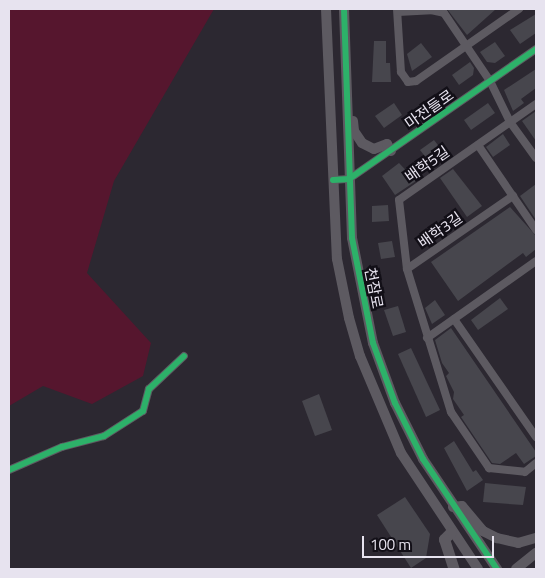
<!DOCTYPE html>
<meta charset="utf-8">
<style>
body{margin:0}
#map{position:relative;width:545px;height:578px;overflow:hidden;background:#2c2831;font-family:"Titillium Web","Noto Sans KR",sans-serif}
div>[style]{position:absolute}
[style*='--x']{left:calc(var(--x)*1px);top:calc(var(--y)*1px);width:calc(var(--w)*1px);rotate:calc(var(--a)*1deg)}
.green>*{inset:0;background:#56162e}
.building>*{inset:0;background:#47464d}
.minor>*{height:8px;margin:-4px;padding:0 4px;transform-origin:4px;border-radius:4px;background:#5d5a61}
.tertiary>*{height:10px;margin:-5px;padding:0 5px;transform-origin:5px;border-radius:5px;background:#5d5a61}
.secondary>*{height:11px;margin:-5.5px;padding:0 5.5px;transform-origin:5.5px;border-radius:5.5px;background:#5d5a61}
.cycleway>*{height:6px;margin:-3px;padding:0 3px;transform-origin:3px;border-radius:3px;background:#2db169}
span{translate:-50% -50%;white-space:nowrap;text-align:center;line-height:1.15;-webkit-text-stroke:5px #120f17;paint-order:stroke}
.street-label{font-size:15px;color:#e7e3ef}
.frame{position:absolute;inset:0;border:10px solid #e7e3ef;pointer-events:none}
.scale{position:absolute;left:362px;top:536px;width:132px;height:22px;box-sizing:border-box;border:2px solid #e7e3ef;border-top:0;padding-left:6px;font-size:15px;line-height:18px;white-space:nowrap;color:#e7e3ef;-webkit-text-stroke:4px #120f17;paint-order:stroke}
</style>
<div id="map">
<div class="green">
<i style="clip-path:polygon(9px 9px,214px 9px,114px 181px,87px 273px,151px 343px,143px 376px,92px 404px,43px 386px,9px 406px)"></i>
</div>
<div class="building">
<i style="clip-path:polygon(447px 9px,496px 9px,467px 35px)"></i>
<i style="clip-path:polygon(536px 14px,536px 33px,520px 44px,510px 30px)"></i>
<i style="clip-path:polygon(374px 41px,386px 41px,386px 63px,390px 63px,391px 82px,372px 82px)"></i>
<i style="clip-path:polygon(495px 42px,505px 56px,495px 63px,487px 62px,480px 52px)"></i>
<i style="clip-path:polygon(421px 43px,432px 57px,412px 71px,407px 54px)"></i>
<i style="clip-path:polygon(470px 62px,474px 68px,473px 75px,459px 85px,452px 75px)"></i>
<i style="clip-path:polygon(536px 69px,536px 88px,521px 99px,524px 103px,513px 111px,504px 90px)"></i>
<i style="clip-path:polygon(394px 103px,402px 115px,384px 128px,375px 116px)"></i>
<i style="clip-path:polygon(488px 103px,495px 113px,471px 130px,464px 120px)"></i>
<i style="clip-path:polygon(536px 111px,536px 141px,522px 121px)"></i>
<i style="clip-path:polygon(503px 134px,510px 145px,493px 157px,486px 147px)"></i>
<i style="clip-path:polygon(434px 140px,441px 149px,427px 159px,420px 150px)"></i>
<i style="clip-path:polygon(399px 163px,416px 181px,395px 195px,382px 176px)"></i>
<i style="clip-path:polygon(453px 169px,482px 206px,467px 217px,440px 178px)"></i>
<i style="clip-path:polygon(536px 184px,536px 220px,520px 196px)"></i>
<i style="clip-path:polygon(388px 205px,389px 221px,372px 222px,372px 206px)"></i>
<i style="clip-path:polygon(510px 207px,536px 236px,536px 249px,526px 257px,523px 253px,458px 301px,431px 262px)"></i>
<i style="clip-path:polygon(392px 241px,395px 257px,381px 259px,378px 243px)"></i>
<i style="clip-path:polygon(500px 298px,508px 309px,478px 330px,471px 320px)"></i>
<i style="clip-path:polygon(435px 300px,445px 315px,432px 324px,425px 308px)"></i>
<i style="clip-path:polygon(398px 306px,406px 332px,393px 336px,384px 310px)"></i>
<i style="clip-path:polygon(451px 328px,536px 452px,536px 456px,524px 464px,516px 453px,500px 464px,492px 463px,461px 417px,464px 415px,453px 399px,454px 392px,446px 376px,449px 373px,442px 363px,435px 340px)"></i>
<i style="clip-path:polygon(411px 348px,440px 410px,426px 417px,398px 354px)"></i>
<i style="clip-path:polygon(319px 394px,332px 430px,315px 436px,302px 401px)"></i>
<i style="clip-path:polygon(454px 441px,473px 472px,476px 470px,483px 480px,467px 491px,444px 448px)"></i>
<i style="clip-path:polygon(485px 483px,526px 487px,523px 505px,483px 502px)"></i>
<i style="clip-path:polygon(405px 497px,430px 534px,426px 558px,411px 568px,377px 515px)"></i>
</div>
<div class="minor">
<i style="--x:397;--y:9;--w:63;--a:86.4"></i>
<i style="--x:401;--y:72;--w:12;--a:55"></i>
<i style="--x:408;--y:82;--w:8;--a:-7"></i>
<i style="--x:416;--y:81;--w:126;--a:-35"></i>
<i style="--x:398;--y:12;--w:33;--a:-3"></i>
<i style="--x:431;--y:10;--w:13;--a:13"></i>
<i style="--x:444;--y:13;--w:82;--a:55.9"></i>
<i style="--x:490;--y:81;--w:46;--a:64"></i>
<i style="--x:510;--y:122;--w:44;--a:54.2"></i>
<i style="--x:536;--y:104;--w:167;--a:145"></i>
<i style="--x:399;--y:200;--w:69;--a:83.4"></i>
<i style="--x:407;--y:269;--w:150;--a:72.9"></i>
<i style="--x:451;--y:412;--w:68;--a:55.8"></i>
<i style="--x:489;--y:468;--w:36;--a:6"></i>
<i style="--x:525;--y:472;--w:14;--a:-39"></i>
<i style="--x:478;--y:145;--w:103;--a:55.7"></i>
<i style="--x:333;--y:180;--w:16;--a:-4"></i>
<i style="--x:349;--y:179;--w:228;--a:-34.8"></i>
<i style="--x:407;--y:269;--w:129;--a:-34.6"></i>
<i style="--x:454;--y:319;--w:144;--a:55.2"></i>
<i style="--x:427;--y:338;--w:133;--a:-35.2"></i>
<i style="--x:9;--y:470;--w:58;--a:-23.5"></i>
<i style="--x:62;--y:447;--w:43;--a:-14.7"></i>
<i style="--x:104;--y:436;--w:46;--a:-32.7"></i>
<i style="--x:143;--y:411;--w:23;--a:-75"></i>
<i style="--x:149;--y:389;--w:48;--a:-43.3"></i>
</div>
<div class="tertiary">
<i style="--x:326;--y:9;--w:250;--a:87.5"></i>
<i style="--x:337;--y:259;--w:60;--a:78.5"></i>
<i style="--x:349;--y:318;--w:40;--a:74"></i>
<i style="--x:360;--y:356;--w:105;--a:67.1"></i>
<i style="--x:401;--y:453;--w:139;--a:56.4"></i>
<i style="--x:344;--y:9;--w:229;--a:88"></i>
<i style="--x:352;--y:238;--w:107;--a:78.7"></i>
<i style="--x:373;--y:343;--w:64;--a:69.9"></i>
<i style="--x:395;--y:403;--w:63;--a:63.4"></i>
<i style="--x:423;--y:459;--w:133;--a:56.1"></i>
<i style="--x:353;--y:121;--w:10;--a:84"></i>
<i style="--x:354;--y:131;--w:14;--a:56"></i>
<i style="--x:362;--y:143;--w:13;--a:27"></i>
<i style="--x:374;--y:149;--w:14;--a:-21"></i>
<i style="--x:387;--y:144;--w:8;--a:60"></i>
<i style="--x:453;--y:507;--w:9;--a:-6"></i>
<i style="--x:462;--y:506;--w:33;--a:50"></i>
<i style="--x:483;--y:531;--w:16;--a:27"></i>
<i style="--x:497;--y:538;--w:22;--a:13"></i>
<i style="--x:518;--y:543;--w:19;--a:-16"></i>
<i style="--x:516;--y:569;--w:26;--a:-39"></i>
</div>
<div class="secondary">
<i style="--x:451;--y:532;--w:10;--a:135"></i>
<i style="--x:444;--y:539;--w:32;--a:72"></i>
</div>
<div class="cycleway">
<i style="--x:344;--y:9;--w:229;--a:88"></i>
<i style="--x:352;--y:238;--w:107;--a:78.7"></i>
<i style="--x:373;--y:343;--w:64;--a:69.9"></i>
<i style="--x:395;--y:403;--w:63;--a:63.4"></i>
<i style="--x:423;--y:459;--w:133;--a:56.1"></i>
<i style="--x:333;--y:180;--w:16;--a:-4"></i>
<i style="--x:349;--y:179;--w:228;--a:-34.8"></i>
<i style="--x:9;--y:470;--w:58;--a:-23.5"></i>
<i style="--x:62;--y:447;--w:43;--a:-14.7"></i>
<i style="--x:104;--y:436;--w:46;--a:-32.7"></i>
<i style="--x:143;--y:411;--w:23;--a:-75"></i>
<i style="--x:149;--y:389;--w:48;--a:-43.3"></i>
</div>
<div class="street-label">
<span style="left:429px;top:109px;rotate:-35deg">마전들로</span>
<span style="left:427px;top:164px;rotate:-35deg">배학5길</span>
<span style="left:440px;top:230px;rotate:-35deg">배학3길</span>
<span style="left:374px;top:288px;rotate:79deg">천잠로</span>
</div>
<div class="frame"></div>
<div class="scale">100 m</div>
</div>
